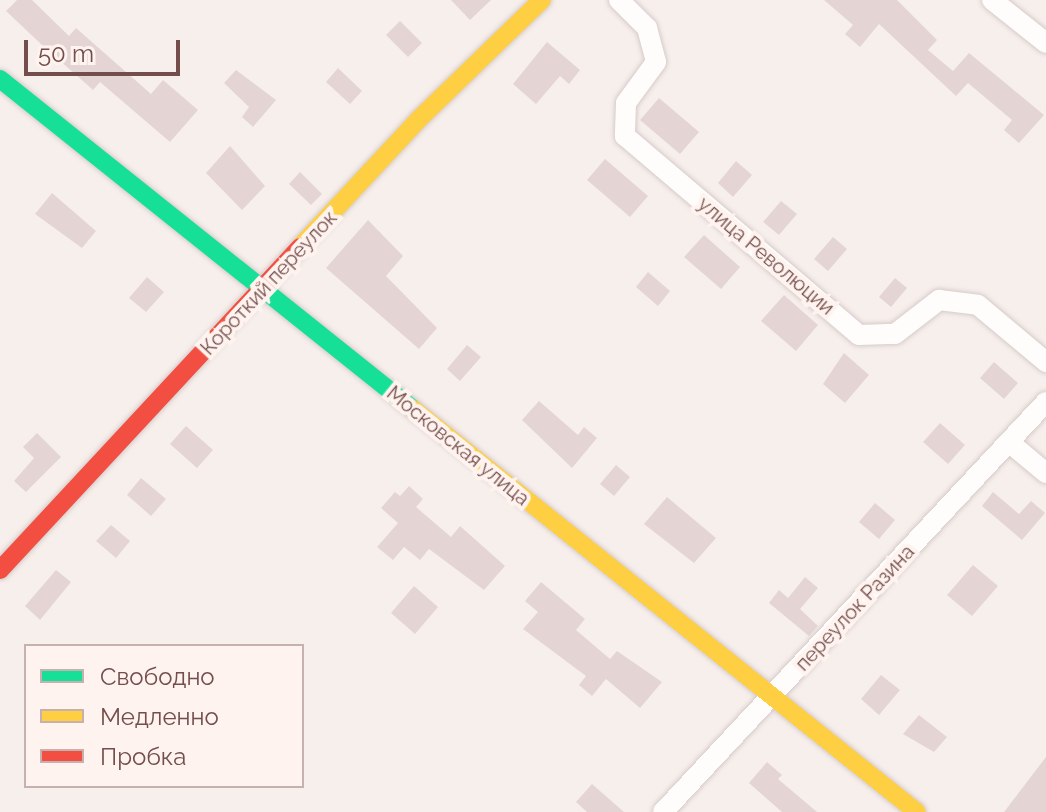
<!DOCTYPE html>
<meta charset="utf-8">
<style>
body{margin:0}
#map{position:relative;width:1046px;height:812px;overflow:hidden;background:#f7efec;font-family:Raleway,sans-serif}
div>[style]{position:absolute}
[style*='--x']{left:calc(var(--x)*1px);top:calc(var(--y)*1px);width:calc(var(--w)*1px);rotate:calc(var(--a)*1deg)}
.building>*{inset:0;background:#e4d5d4}
.roads{filter:drop-shadow(0 0 2px #d6cbc9) drop-shadow(0 0 2px #d6cbc9)}
.street>*{height:20px;margin:-10px;padding:0 10px;transform-origin:10px;border-radius:10px;background:#fefdfc}
.fast>*{height:18px;margin:-9px;padding:0 9px;transform-origin:9px;border-radius:9px;background:#16e098}
.slow>*{height:18px;margin:-9px;padding:0 9px;transform-origin:9px;border-radius:9px;background:#ffcf43}
.jam>*{height:18px;margin:-9px;padding:0 9px;transform-origin:9px;border-radius:9px;background:#f24e42}
span{translate:-50% -50%;white-space:nowrap;text-align:center;line-height:1.15;-webkit-text-stroke:8px #fef3ee;paint-order:stroke}
.street-label{font-size:20px;color:#744e4d}
.legend{position:absolute;left:24px;top:644px;width:280px;height:144px;box-sizing:border-box;background:#fef3ee;border:2px solid #c7b1ae;margin:0;padding:10px 14px;list-style:none;font-size:24px;color:#744e4d}
.legend li{display:flex;align-items:center;gap:16px;height:40px}
.legend b{width:40px;border:2px solid #c7b1ae}
.scale{position:absolute;left:24px;top:40px;width:156px;height:36px;box-sizing:border-box;border:4px solid #744e4d;border-top:0;padding-left:10px;font-size:24px;line-height:28px;white-space:nowrap;color:#744e4d;-webkit-text-stroke:6px #fef3ee;paint-order:stroke}
</style>
<div id="map">
<div class="building">
<i style="clip-path:polygon(17px 0,32px 0,69px 36px,76px 28px,151px 94px,163px 80px,198px 110px,170px 142px,100px 82px,93px 90px,41px 44px,6px 11px)"></i>
<i style="clip-path:polygon(451px 0,491px 0,470px 20px)"></i>
<i style="clip-path:polygon(824px 0,897px 0,937px 40px,928px 50px,953px 71px,969px 53px,1044px 115px,1019px 143px,1004px 130px,1012px 120px,968px 83px,956px 96px,879px 24px,860px 47px,845px 34px,853px 25px)"></i>
<i style="clip-path:polygon(400px 21px,422px 43px,408px 57px,386px 35px)"></i>
<i style="clip-path:polygon(547px 42px,580px 70px,569px 84px,560px 76px,536px 104px,513px 84px)"></i>
<i style="clip-path:polygon(338px 68px,362px 91px,350px 104px,326px 82px)"></i>
<i style="clip-path:polygon(236px 70px,276px 100px,253px 127px,242px 117px,249px 107px,224px 83px)"></i>
<i style="clip-path:polygon(659px 98px,699px 132px,680px 154px,640px 120px)"></i>
<i style="clip-path:polygon(230px 146px,265px 186px,242px 210px,206px 173px)"></i>
<i style="clip-path:polygon(605px 159px,648px 196px,630px 217px,587px 180px)"></i>
<i style="clip-path:polygon(736px 161px,752px 175px,733px 197px,718px 183px)"></i>
<i style="clip-path:polygon(300px 172px,322px 194px,311px 205px,289px 184px)"></i>
<i style="clip-path:polygon(52px 193px,96px 231px,82px 248px,35px 214px)"></i>
<i style="clip-path:polygon(781px 201px,797px 214px,779px 235px,763px 222px)"></i>
<i style="clip-path:polygon(368px 220px,403px 256px,386px 276px,437px 328px,419px 349px,326px 268px)"></i>
<i style="clip-path:polygon(704px 235px,740px 267px,721px 289px,684px 257px)"></i>
<i style="clip-path:polygon(833px 237px,847px 249px,828px 271px,814px 259px)"></i>
<i style="clip-path:polygon(648px 272px,670px 291px,658px 306px,636px 287px)"></i>
<i style="clip-path:polygon(147px 277px,164px 292px,146px 312px,129px 298px)"></i>
<i style="clip-path:polygon(895px 278px,907px 288px,891px 307px,879px 297px)"></i>
<i style="clip-path:polygon(784px 295px,818px 325px,796px 351px,761px 321px)"></i>
<i style="clip-path:polygon(467px 345px,481px 357px,460px 381px,447px 369px)"></i>
<i style="clip-path:polygon(844px 353px,869px 375px,845px 403px,823px 384px)"></i>
<i style="clip-path:polygon(994px 362px,1018px 383px,1004px 399px,980px 378px)"></i>
<i style="clip-path:polygon(539px 401px,578px 435px,584px 427px,597px 438px,572px 468px,522px 420px)"></i>
<i style="clip-path:polygon(940px 423px,965px 445px,948px 464px,923px 442px)"></i>
<i style="clip-path:polygon(186px 426px,213px 450px,197px 468px,170px 444px)"></i>
<i style="clip-path:polygon(37px 433px,61px 457px,26px 492px,14px 481px,34px 458px,23px 447px)"></i>
<i style="clip-path:polygon(616px 465px,630px 477px,614px 496px,600px 484px)"></i>
<i style="clip-path:polygon(141px 478px,166px 499px,151px 516px,127px 495px)"></i>
<i style="clip-path:polygon(409px 486px,423px 499px,416px 507px,451px 537px,460px 526px,505px 566px,484px 590px,429px 549px,420px 560px,404px 547px,393px 560px,377px 547px,398px 523px,381px 508px,395px 492px,400px 496px)"></i>
<i style="clip-path:polygon(993px 492px,1019px 514px,1031px 501px,1045px 513px,1022px 540px,982px 506px)"></i>
<i style="clip-path:polygon(667px 497px,716px 538px,694px 563px,644px 524px)"></i>
<i style="clip-path:polygon(875px 503px,895px 520px,879px 539px,859px 522px)"></i>
<i style="clip-path:polygon(111px 525px,130px 541px,116px 558px,96px 541px)"></i>
<i style="clip-path:polygon(973px 565px,998px 586px,972px 616px,947px 595px)"></i>
<i style="clip-path:polygon(56px 570px,71px 582px,40px 620px,25px 606px)"></i>
<i style="clip-path:polygon(805px 577px,818px 588px,800px 609px,818px 626px,809px 636px,769px 603px,779px 590px,788px 598px)"></i>
<i style="clip-path:polygon(541px 582px,585px 619px,576px 630px,610px 659px,617px 651px,662px 682px,640px 708px,606px 679px,592px 696px,579px 685px,586px 676px,523px 629px,538px 612px,525px 601px)"></i>
<i style="clip-path:polygon(414px 586px,438px 607px,415px 634px,391px 613px)"></i>
<i style="clip-path:polygon(881px 675px,900px 690px,879px 715px,861px 699px)"></i>
<i style="clip-path:polygon(919px 715px,947px 737px,934px 752px,903px 734px)"></i>
<i style="clip-path:polygon(1046px 757px,1046px 812px,1004px 812px)"></i>
<i style="clip-path:polygon(767px 762px,782px 775px,778px 779px,817px 812px,782px 812px,749px 783px)"></i>
<i style="clip-path:polygon(592px 784px,624px 812px,587px 812px,576px 802px)"></i>
</div>
<div class="roads">
<div class="street">
<i style="--x:619;--y:0;--w:40;--a:45"></i>
<i style="--x:647;--y:28;--w:35;--a:75"></i>
<i style="--x:656;--y:62;--w:51;--a:126.2"></i>
<i style="--x:626;--y:103;--w:33;--a:92"></i>
<i style="--x:625;--y:136;--w:307;--a:40.4"></i>
<i style="--x:859;--y:335;--w:36;--a:-2"></i>
<i style="--x:895;--y:334;--w:56;--a:-37.7"></i>
<i style="--x:939;--y:300;--w:39;--a:7"></i>
<i style="--x:978;--y:305;--w:89;--a:40"></i>
<i style="--x:992;--y:0;--w:69;--a:38.5"></i>
<i style="--x:1010;--y:443;--w:47;--a:39.8"></i>
<i style="--x:663;--y:812;--w:561;--a:-46.95"></i>
</div>
<div class="fast">
<i style="--x:0;--y:79;--w:529;--a:38.63"></i>
</div>
<div class="slow">
<i style="--x:300;--y:247;--w:175;--a:-47.1"></i>
<i style="--x:419;--y:119;--w:171;--a:-44.1"></i>
<i style="--x:413;--y:409;--w:645;--a:38.65"></i>
</div>
<div class="jam">
<i style="--x:0;--y:570;--w:441;--a:-47.1"></i>
</div>
</div>
<div class="street-label">
<span style="left:766px;top:256px;rotate:40deg">улица Революции</span>
<span style="left:269px;top:283px;rotate:-47deg">Короткий переулок</span>
<span style="left:458px;top:446px;rotate:39deg">Московская улица</span>
<span style="left:855px;top:608px;rotate:-47deg">переулок Разина</span>
</div>
<ul class="legend">
<li><b style="height:10px;background:#16e098"></b>Свободно</li>
<li><b style="height:10px;background:#ffcf43"></b>Медленно</li>
<li><b style="height:10px;background:#f24e42"></b>Пробка</li>
</ul>
<div class="scale">50 m</div>
</div>
